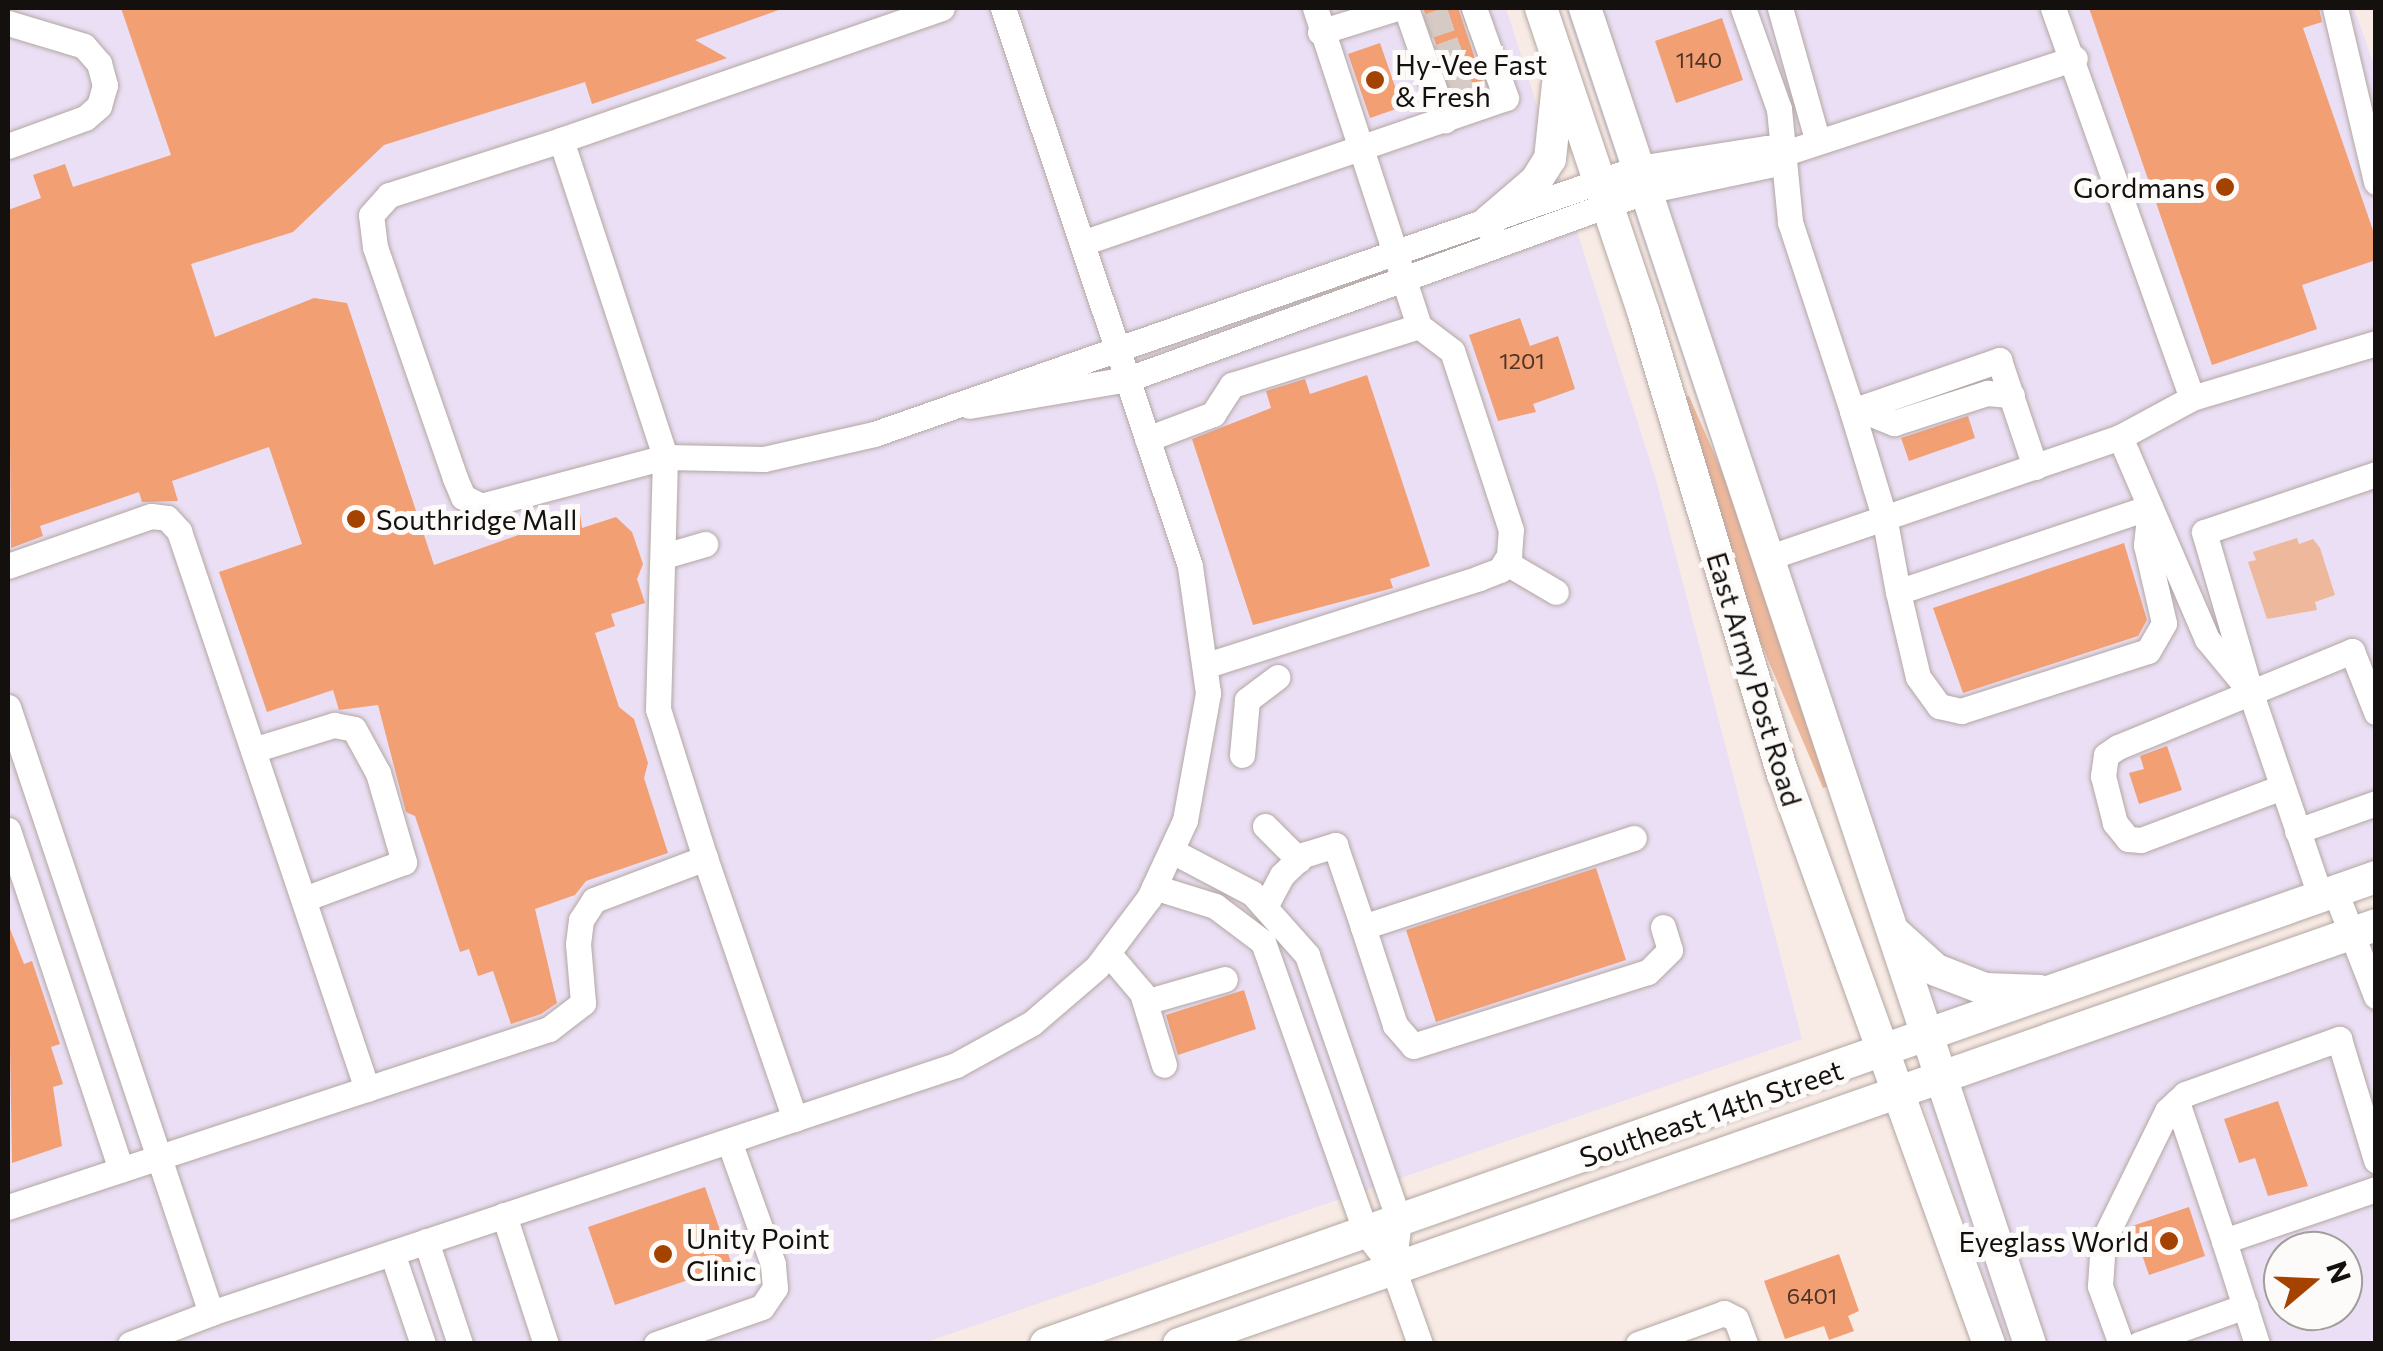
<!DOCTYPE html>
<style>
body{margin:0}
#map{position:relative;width:2383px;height:1351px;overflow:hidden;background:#f8ebe5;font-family:Commissioner,sans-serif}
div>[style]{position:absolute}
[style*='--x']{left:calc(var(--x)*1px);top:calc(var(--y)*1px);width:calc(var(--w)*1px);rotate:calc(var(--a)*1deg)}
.commercial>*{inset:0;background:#eadff4}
.green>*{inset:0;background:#eeb89c}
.building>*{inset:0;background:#f29f73}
.minor-tunnel>*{height:25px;margin-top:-12.5px;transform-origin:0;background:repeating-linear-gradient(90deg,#d6cac5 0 25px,transparent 0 37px)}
.roads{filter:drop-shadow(0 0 2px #b3a7a2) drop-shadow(0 0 2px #b3a7a2)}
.minor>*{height:25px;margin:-12.5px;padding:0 12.5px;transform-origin:12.5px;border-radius:12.5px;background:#fff}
.major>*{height:32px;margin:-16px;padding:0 16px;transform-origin:16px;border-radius:16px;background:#fff}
.dots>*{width:28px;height:28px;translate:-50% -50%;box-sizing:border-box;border:5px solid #fdfbf9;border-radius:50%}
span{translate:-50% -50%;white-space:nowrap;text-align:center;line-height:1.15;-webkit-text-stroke:10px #fdfbf9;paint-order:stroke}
.number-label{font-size:22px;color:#4c3427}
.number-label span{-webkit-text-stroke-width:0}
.poi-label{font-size:28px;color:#14100e}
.left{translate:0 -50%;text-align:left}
.right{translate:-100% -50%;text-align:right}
.street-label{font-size:28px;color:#14100e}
.frame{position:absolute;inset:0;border:10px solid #14100e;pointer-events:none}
.north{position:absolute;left:2263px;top:1231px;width:100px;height:100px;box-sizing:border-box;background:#fdfbf9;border:2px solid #a09d9b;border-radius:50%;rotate:71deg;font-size:28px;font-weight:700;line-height:40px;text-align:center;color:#14100e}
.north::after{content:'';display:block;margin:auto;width:35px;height:45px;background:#a44200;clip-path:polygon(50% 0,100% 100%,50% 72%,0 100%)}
</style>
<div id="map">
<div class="commercial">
<i style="clip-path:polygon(8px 8px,1506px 8px,1656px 480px,1802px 1039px,924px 1343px,8px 1344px)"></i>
<i style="clip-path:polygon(1565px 8px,2354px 8px,2376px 71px,2375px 877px,1908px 1029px)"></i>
<i style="clip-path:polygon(evenodd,2375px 924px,2375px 1343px,2006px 1343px,1916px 1084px,2375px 924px,2283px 1251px,2343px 1251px,2343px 1311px,2283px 1311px,2283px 1251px)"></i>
</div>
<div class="green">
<i style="clip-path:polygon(1689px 396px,1735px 501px,1831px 786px,1823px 788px,1739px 592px,1683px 398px)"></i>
<i style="clip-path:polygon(2297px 538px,2299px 544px,2313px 539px,2320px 548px,2335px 595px,2315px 602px,2317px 610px,2267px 619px,2248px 562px,2256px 560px,2253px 552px)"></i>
</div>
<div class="building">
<i style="clip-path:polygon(121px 8px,784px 8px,695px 40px,727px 58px,592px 104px,585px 82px,384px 145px,293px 232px,191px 264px,215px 337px,314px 298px,347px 303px,434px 565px,580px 513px,582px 528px,616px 517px,632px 532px,643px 564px,637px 579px,645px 603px,611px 614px,615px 626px,595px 633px,619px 707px,634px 719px,648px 763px,644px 778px,668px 853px,586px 881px,575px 895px,535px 909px,557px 1003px,541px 1014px,511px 1024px,493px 971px,478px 976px,469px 949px,460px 952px,415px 816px,406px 812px,378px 705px,339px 710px,333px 690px,267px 712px,219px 572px,302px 544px,269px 447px,172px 481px,178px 501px,142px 502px,139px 492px,40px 526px,43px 536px,11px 548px,8px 210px,41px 198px,33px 175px,65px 164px,73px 187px,171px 155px)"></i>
<i style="clip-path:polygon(1423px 8px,1458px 8px,1485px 88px,1455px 98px)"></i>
<i style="clip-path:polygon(2089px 8px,2319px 8px,2322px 22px,2303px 28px,2376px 239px,2376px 260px,2302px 285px,2317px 329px,2212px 365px)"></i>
<i style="clip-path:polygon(1722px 18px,1743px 80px,1676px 103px,1655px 41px)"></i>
<i style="clip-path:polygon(1380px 43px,1402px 107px,1370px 118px,1348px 54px)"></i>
<i style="clip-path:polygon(1520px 318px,1530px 346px,1558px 336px,1575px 389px,1533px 404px,1536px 412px,1498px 421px,1469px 335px)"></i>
<i style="clip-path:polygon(1367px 375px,1430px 566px,1390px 579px,1393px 588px,1253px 625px,1192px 439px,1271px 408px,1266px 391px,1305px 379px,1310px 394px)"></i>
<i style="clip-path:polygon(1968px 416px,1975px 438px,1909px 461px,1901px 438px)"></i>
<i style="clip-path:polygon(2124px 543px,2147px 620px,2138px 636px,1963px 693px,1933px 608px)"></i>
<i style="clip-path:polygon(2167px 746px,2182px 790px,2139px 804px,2129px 773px,2144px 769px,2140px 756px)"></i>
<i style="clip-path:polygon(1596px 868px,1626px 960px,1436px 1022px,1406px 930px)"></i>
<i style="clip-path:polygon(8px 924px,24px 964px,32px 961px,60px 1044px,51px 1047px,63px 1084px,53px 1087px,62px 1146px,12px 1163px)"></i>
<i style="clip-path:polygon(1244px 990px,1256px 1029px,1178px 1055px,1166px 1015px)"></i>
<i style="clip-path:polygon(2278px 1101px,2308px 1186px,2268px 1196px,2255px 1158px,2239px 1163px,2224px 1119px)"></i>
<i style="clip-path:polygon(705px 1187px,732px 1265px,615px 1305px,588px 1227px)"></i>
<i style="clip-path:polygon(2189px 1207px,2205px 1256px,2149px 1275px,2132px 1226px)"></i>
<i style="clip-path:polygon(1839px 1254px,1859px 1311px,1848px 1316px,1854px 1331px,1829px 1340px,1824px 1326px,1785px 1339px,1764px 1281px)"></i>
</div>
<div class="minor-tunnel">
<i style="--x:1427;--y:26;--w:44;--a:-18.4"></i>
<i style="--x:1438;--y:57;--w:44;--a:-20.1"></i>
<i style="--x:1449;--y:92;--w:45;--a:-19.7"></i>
</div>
<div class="roads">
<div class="minor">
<i style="--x:1406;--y:8;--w:119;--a:70.8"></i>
<i style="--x:1743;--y:8;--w:107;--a:70.4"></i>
<i style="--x:1779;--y:109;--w:114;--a:84.4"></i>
<i style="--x:1790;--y:222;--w:199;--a:71.8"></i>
<i style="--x:1852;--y:411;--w:156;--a:-19.1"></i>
<i style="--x:1999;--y:360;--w:113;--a:71.4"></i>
<i style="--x:1780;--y:8;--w:139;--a:74.2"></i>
<i style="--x:2053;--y:8;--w:414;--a:70.4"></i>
<i style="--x:2335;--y:8;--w:179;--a:76.7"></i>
<i style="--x:8;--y:23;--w:79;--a:16.8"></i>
<i style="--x:84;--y:46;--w:23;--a:49"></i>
<i style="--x:99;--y:63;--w:23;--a:75"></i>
<i style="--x:105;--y:85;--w:22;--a:106"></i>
<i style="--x:99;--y:106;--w:18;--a:139"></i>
<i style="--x:85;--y:118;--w:82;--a:160"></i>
<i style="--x:1320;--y:32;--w:81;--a:-17.3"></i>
<i style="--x:561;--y:140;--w:334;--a:71.8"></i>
<i style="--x:665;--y:457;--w:190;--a:165.1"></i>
<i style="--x:481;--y:506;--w:20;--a:-153"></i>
<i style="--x:463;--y:497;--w:21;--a:-113"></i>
<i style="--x:455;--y:478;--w:244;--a:-109.1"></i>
<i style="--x:375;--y:247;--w:32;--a:-97"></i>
<i style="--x:371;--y:215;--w:27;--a:-48"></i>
<i style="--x:389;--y:195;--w:181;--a:-17.7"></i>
<i style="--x:561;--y:140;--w:403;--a:-19.1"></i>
<i style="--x:1782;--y:154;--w:308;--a:-18.1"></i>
<i style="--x:1082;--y:243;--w:448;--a:-18.9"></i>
<i style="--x:1506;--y:98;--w:96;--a:-109.6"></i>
<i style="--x:1859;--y:409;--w:38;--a:22"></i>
<i style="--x:1894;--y:423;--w:98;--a:-17.9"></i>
<i style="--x:1987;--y:393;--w:25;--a:5"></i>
<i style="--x:1852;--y:411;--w:110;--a:73.1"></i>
<i style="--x:1884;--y:516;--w:77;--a:79.6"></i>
<i style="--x:1898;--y:592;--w:87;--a:76.8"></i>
<i style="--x:1918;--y:677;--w:36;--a:54"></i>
<i style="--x:1939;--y:706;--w:23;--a:13"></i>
<i style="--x:1961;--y:711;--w:196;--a:-17.8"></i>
<i style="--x:2148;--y:651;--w:32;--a:-60"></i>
<i style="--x:2164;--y:623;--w:80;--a:-103"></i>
<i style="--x:2146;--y:545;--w:38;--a:-84"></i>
<i style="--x:2150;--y:507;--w:266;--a:161.4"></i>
<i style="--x:2120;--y:437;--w:82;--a:-28.4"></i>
<i style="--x:2192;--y:398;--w:192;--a:-16.6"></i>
<i style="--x:1147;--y:439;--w:71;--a:-20.7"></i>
<i style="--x:1213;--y:414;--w:35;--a:-57"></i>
<i style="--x:1232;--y:385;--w:196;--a:-17.5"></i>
<i style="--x:664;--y:556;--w:43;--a:-16.3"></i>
<i style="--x:1770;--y:557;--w:370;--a:-18.9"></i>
<i style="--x:2120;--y:437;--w:220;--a:66.7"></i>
<i style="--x:2207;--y:639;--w:67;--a:50.4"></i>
<i style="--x:2250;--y:691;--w:217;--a:71.1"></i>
<i style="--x:1505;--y:562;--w:59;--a:30.5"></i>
<i style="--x:8;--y:566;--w:151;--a:-19.3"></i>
<i style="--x:151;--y:516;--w:16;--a:7"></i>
<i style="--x:167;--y:518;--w:18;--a:47"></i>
<i style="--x:179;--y:531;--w:589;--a:71.38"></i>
<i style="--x:1207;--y:665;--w:286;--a:-17.7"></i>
<i style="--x:1479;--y:578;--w:22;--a:-21"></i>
<i style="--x:1500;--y:570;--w:17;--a:-57"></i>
<i style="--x:1509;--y:556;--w:26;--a:-86"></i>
<i style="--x:1511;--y:530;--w:188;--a:-108.2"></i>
<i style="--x:1452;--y:351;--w:41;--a:-142.9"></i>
<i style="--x:1419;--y:326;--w:335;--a:-108.1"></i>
<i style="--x:2247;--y:680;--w:154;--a:-106.2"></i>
<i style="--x:2204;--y:532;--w:182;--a:-18.6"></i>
<i style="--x:8;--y:707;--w:639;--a:71.48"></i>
<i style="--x:211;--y:1313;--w:785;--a:-18.41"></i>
<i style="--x:956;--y:1065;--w:87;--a:-28.9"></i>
<i style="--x:1032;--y:1023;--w:86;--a:-40.7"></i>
<i style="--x:1097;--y:967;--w:86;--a:-53"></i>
<i style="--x:1149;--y:898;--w:86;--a:-65.2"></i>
<i style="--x:1185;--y:820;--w:129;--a:-79.7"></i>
<i style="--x:1208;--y:693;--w:128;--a:-98.1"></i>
<i style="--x:1190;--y:566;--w:589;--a:-108.53"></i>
<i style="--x:253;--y:750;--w:85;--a:-17.2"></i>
<i style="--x:334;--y:725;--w:20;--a:11"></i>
<i style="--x:354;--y:729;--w:50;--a:61.4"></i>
<i style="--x:378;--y:773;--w:93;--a:73.7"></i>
<i style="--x:404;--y:862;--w:107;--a:159.7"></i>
<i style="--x:1242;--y:755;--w:55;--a:-84.8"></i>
<i style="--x:1247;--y:700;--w:38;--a:-37"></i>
<i style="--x:2282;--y:787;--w:151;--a:159.4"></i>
<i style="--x:2141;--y:840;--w:13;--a:-176"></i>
<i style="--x:2128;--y:839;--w:21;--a:-129"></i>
<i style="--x:2115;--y:823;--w:49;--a:-104.3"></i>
<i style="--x:2103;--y:776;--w:21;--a:-82"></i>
<i style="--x:2106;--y:755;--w:14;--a:-34"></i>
<i style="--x:2118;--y:747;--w:253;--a:-22.3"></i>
<i style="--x:2352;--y:651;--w:66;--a:68.5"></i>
<i style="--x:1265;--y:826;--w:48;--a:45"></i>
<i style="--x:8;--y:830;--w:358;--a:71.6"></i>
<i style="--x:2297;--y:831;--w:84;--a:-19.5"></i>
<i style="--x:1172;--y:851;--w:90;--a:27.7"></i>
<i style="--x:1252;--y:893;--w:83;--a:48.4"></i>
<i style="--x:1307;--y:955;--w:281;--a:70.9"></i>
<i style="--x:1399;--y:1220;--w:48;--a:97.1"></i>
<i style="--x:705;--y:858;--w:276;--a:71"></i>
<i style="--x:1154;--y:887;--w:64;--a:17.3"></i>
<i style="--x:1215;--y:906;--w:60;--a:36.9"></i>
<i style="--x:1263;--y:942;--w:309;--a:70.5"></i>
<i style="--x:1366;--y:1233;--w:44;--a:52.4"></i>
<i style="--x:1393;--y:1268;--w:81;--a:70.4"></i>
<i style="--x:2335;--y:891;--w:113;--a:68.7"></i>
<i style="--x:1266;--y:905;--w:34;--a:-62"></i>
<i style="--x:1282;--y:875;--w:29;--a:-44"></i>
<i style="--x:1303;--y:855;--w:34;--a:-17"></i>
<i style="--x:1335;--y:845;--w:87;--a:71.1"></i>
<i style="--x:1363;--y:927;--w:285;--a:-18.2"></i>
<i style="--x:1363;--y:927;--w:103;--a:71.9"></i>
<i style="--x:1395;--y:1025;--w:28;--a:49"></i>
<i style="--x:1413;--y:1046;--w:246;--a:-17.5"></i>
<i style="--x:1648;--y:972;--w:31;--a:-45"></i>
<i style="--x:1670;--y:950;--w:24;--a:-107"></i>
<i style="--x:1108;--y:953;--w:52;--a:49.6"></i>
<i style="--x:1142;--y:993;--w:75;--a:73"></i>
<i style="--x:1145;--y:1002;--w:83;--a:-16"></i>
<i style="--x:2177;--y:1102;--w:147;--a:71.3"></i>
<i style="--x:8;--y:1207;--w:570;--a:-18.21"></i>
<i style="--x:549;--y:1029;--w:43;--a:-37.4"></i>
<i style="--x:583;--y:1003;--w:59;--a:-94.8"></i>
<i style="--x:578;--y:944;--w:24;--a:-83"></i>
<i style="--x:581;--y:920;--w:24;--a:-57"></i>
<i style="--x:594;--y:900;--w:119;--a:-20.7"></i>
<i style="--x:705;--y:858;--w:156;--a:-107.5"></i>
<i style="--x:658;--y:709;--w:252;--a:-88.4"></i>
<i style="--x:665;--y:457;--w:99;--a:1.2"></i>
<i style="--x:764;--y:459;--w:113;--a:-12.8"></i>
<i style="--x:874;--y:434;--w:809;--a:-19.2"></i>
<i style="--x:1638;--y:168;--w:131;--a:-8.8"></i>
<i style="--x:1767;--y:148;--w:16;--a:22"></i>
<i style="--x:1782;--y:154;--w:17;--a:140"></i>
<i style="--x:1769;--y:165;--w:126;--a:168.1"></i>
<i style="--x:1646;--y:191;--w:551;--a:160.05"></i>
<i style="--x:1128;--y:379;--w:161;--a:170.4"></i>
<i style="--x:504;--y:1215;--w:136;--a:72"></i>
<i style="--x:426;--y:1241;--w:108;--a:71.7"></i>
<i style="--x:392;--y:1253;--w:96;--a:71.2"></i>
<i style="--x:130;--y:1344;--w:87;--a:-20.9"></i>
<i style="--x:656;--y:1344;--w:112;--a:-19.2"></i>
<i style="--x:762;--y:1307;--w:23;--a:-56"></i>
<i style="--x:775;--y:1288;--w:24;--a:-95"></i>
<i style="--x:773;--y:1264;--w:131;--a:-109.7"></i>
<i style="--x:1638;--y:1344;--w:91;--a:-19.8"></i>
<i style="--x:1724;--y:1313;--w:13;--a:27"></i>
<i style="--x:1736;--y:1319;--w:27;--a:70"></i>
<i style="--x:2121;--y:1344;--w:62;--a:-109.9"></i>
<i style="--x:2100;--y:1286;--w:45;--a:-86.2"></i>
<i style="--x:2103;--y:1241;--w:145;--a:-63.8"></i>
<i style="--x:2167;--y:1111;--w:25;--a:-43"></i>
<i style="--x:2185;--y:1094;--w:164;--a:-19.7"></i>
<i style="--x:2339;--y:1039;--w:127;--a:73"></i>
<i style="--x:2139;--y:1344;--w:113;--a:-19.7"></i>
<i style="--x:2257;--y:1344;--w:108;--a:-107.8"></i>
<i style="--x:2224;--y:1241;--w:161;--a:-18.9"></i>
</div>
<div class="major">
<i style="--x:1541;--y:8;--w:320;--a:71.4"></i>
<i style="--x:1643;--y:311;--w:484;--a:73.2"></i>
<i style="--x:1783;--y:774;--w:606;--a:70.13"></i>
<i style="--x:1585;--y:8;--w:1408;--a:71.58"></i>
<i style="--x:1487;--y:223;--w:65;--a:-40.6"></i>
<i style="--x:1536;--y:181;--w:26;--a:-58"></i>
<i style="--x:1550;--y:159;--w:75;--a:-83.9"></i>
<i style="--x:1896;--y:934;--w:54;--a:42"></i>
<i style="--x:1936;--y:970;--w:53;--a:21.2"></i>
<i style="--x:1985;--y:989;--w:55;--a:2.1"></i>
<i style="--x:1046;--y:1344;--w:1410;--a:-19.35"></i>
<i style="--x:1179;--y:1344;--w:1268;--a:-19.29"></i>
</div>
</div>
<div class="dots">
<i style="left:1375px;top:80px;background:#a44200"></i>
<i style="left:2225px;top:187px;background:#a44200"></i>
<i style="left:356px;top:519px;background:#a44200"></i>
<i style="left:2169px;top:1241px;background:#a44200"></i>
<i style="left:663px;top:1254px;background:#a44200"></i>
</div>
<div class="number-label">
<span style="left:1699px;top:60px">1140</span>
<span style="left:1522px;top:361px">1201</span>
<span style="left:1812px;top:1296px">6401</span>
</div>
<div class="poi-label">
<span class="left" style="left:1395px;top:80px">Hy-Vee Fast<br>&amp; Fresh</span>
<span class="right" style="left:2205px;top:187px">Gordmans</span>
<span class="left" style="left:376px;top:519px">Southridge Mall</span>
<span class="left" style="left:686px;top:1254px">Unity Point<br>Clinic</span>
<span class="right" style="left:2149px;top:1241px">Eyeglass World</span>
</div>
<div class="street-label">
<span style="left:1755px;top:679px;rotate:73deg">East Army Post Road</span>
<span style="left:1711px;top:1113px;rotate:-19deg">Southeast 14th Street</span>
</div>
<div class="frame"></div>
<div class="north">N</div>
</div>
